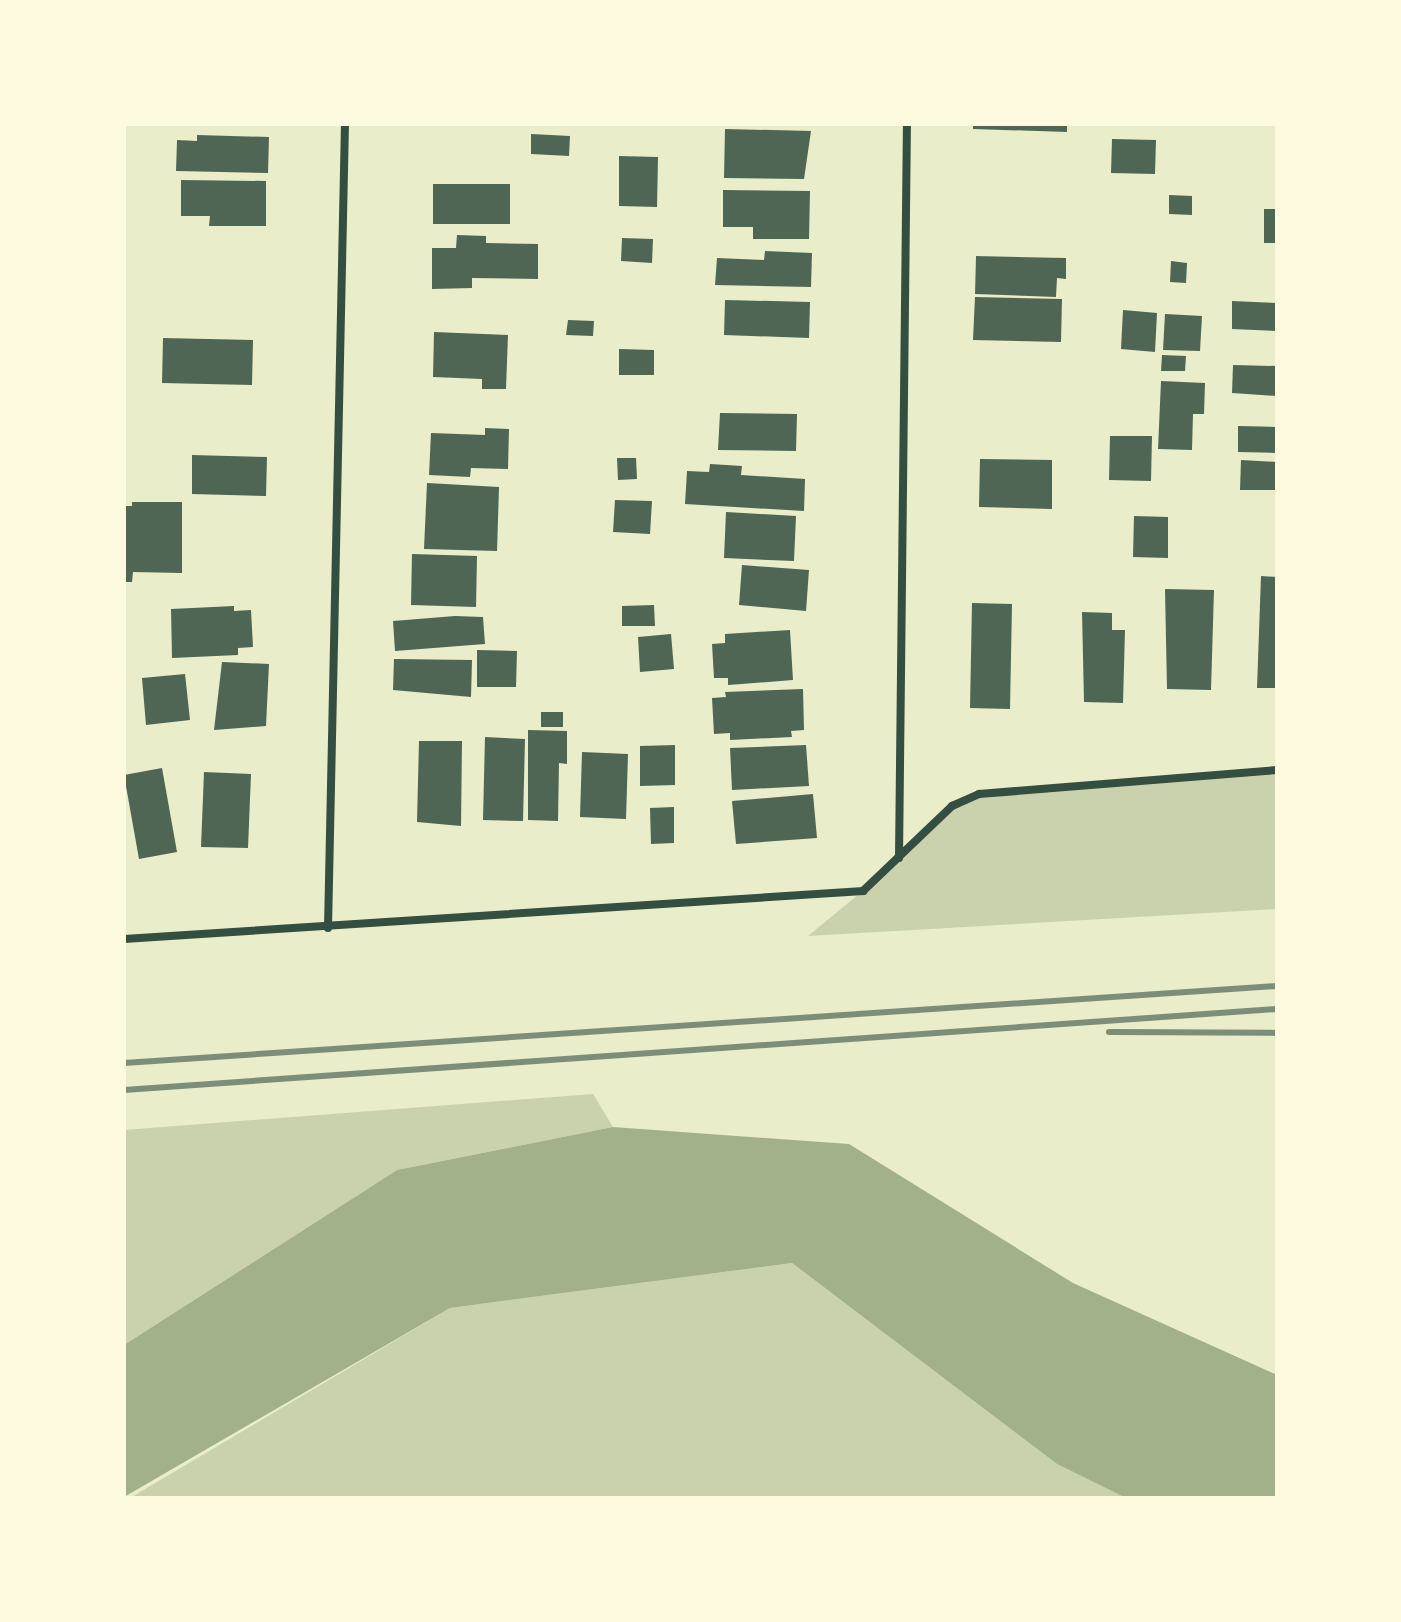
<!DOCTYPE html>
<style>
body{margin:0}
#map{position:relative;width:1401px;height:1622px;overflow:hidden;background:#e9edc9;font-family:Lato,sans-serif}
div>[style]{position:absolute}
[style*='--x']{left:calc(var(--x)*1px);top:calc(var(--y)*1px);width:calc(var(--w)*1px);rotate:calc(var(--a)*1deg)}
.green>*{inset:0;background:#cad2ad}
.water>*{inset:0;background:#a3b18a}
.building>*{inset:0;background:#4f6655}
.minor>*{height:8px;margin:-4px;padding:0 4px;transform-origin:4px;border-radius:4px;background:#344e41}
.rail>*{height:6px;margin:-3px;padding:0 3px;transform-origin:3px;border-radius:3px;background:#7c8e77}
span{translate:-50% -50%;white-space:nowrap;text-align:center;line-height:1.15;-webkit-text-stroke:6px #fefae0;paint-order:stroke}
.frame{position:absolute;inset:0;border:126px solid #fefae0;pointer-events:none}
</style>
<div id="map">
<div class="green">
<i style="clip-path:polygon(1277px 770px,1277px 909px,808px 936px,887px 871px,929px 824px,979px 794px)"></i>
<i style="clip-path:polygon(593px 1094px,613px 1127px,397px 1170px,124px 1345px,124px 1130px)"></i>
<i style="clip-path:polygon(792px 1263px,1057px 1464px,1126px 1498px,130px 1498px,450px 1308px)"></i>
</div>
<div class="water">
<i style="clip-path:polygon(613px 1127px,849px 1144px,1073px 1283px,1277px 1375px,1277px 1498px,1126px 1498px,1057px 1464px,792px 1263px,450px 1308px,124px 1497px,124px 1345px,397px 1170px)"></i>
</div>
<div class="building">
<i style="clip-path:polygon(973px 124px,1067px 124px,1067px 132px,973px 129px)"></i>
<i style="clip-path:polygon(725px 129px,811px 131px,804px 179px,724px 178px)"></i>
<i style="clip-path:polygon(531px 134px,570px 136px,569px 156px,531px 154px)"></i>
<i style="clip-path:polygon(197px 135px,269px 137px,268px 173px,176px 171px,177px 140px,197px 141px)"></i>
<i style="clip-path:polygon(1112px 139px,1156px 140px,1155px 174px,1111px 173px)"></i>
<i style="clip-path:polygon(619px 156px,658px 157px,657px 207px,619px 206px)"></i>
<i style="clip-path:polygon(181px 180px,266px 181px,266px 226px,209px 226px,210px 216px,181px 216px)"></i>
<i style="clip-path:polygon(433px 184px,510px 184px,510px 224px,433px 224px)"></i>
<i style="clip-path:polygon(723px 190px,810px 191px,809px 239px,753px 239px,753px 227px,723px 227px)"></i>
<i style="clip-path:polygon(1169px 195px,1192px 196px,1192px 215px,1169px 214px)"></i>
<i style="clip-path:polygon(1264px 209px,1277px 209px,1277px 243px,1264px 243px)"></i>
<i style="clip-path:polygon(457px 235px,486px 236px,486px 243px,538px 244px,538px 279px,472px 278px,472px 288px,432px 289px,432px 248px,456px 248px)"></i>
<i style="clip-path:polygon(622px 238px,653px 239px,652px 263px,621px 261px)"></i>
<i style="clip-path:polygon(765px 251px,812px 253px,811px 287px,715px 285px,717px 258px,764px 260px)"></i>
<i style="clip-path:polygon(976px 256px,1066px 258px,1066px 279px,1057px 278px,1056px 297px,975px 294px)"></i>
<i style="clip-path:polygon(1171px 261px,1187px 263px,1186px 283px,1170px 282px)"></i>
<i style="clip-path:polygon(975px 297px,1062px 299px,1061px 342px,973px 340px)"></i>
<i style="clip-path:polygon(725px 300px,810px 302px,809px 338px,724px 335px)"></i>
<i style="clip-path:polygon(1232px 301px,1277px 303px,1277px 331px,1232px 329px)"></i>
<i style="clip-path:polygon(1123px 310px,1157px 313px,1155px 352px,1121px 349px)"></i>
<i style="clip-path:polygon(1165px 314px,1202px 316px,1200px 351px,1163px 350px)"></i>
<i style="clip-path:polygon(568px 320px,594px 321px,593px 336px,566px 335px)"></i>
<i style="clip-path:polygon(434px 332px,508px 335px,506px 389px,482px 389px,482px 379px,433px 377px)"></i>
<i style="clip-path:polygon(163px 338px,253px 340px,252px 385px,162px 383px)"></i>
<i style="clip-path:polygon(619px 349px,654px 350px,654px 375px,619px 375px)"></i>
<i style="clip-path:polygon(1162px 355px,1186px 356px,1185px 371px,1161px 371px)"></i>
<i style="clip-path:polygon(1233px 365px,1277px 366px,1277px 396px,1232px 393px)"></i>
<i style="clip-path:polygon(1161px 381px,1205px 383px,1204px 414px,1193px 414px,1192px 450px,1158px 449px)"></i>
<i style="clip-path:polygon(720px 413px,797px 414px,796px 451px,718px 450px)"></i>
<i style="clip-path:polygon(1238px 426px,1277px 427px,1277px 453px,1238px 452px)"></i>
<i style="clip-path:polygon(485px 428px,509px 429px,508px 469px,471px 468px,470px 477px,429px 475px,431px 433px,485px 435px)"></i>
<i style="clip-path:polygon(1110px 436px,1152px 436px,1151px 481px,1109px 480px)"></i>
<i style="clip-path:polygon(192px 455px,267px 457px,266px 496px,192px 494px)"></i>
<i style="clip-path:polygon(617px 458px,636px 458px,637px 479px,618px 480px)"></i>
<i style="clip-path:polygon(980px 459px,1052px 460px,1052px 509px,979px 507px)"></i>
<i style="clip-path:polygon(1241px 460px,1277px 462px,1277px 490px,1240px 490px)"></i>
<i style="clip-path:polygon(710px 464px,742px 466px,741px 475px,805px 479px,804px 511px,685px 504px,687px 471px,709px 472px)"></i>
<i style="clip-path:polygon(427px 483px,499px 487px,497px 551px,424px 549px)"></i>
<i style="clip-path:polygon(615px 500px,652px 501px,650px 534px,613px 532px)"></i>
<i style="clip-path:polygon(132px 502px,182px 502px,182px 573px,133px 572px,132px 582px,124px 582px,124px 506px,132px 506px)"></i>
<i style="clip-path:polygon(726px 512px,796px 516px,794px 561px,724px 558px)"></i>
<i style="clip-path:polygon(1134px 516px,1168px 517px,1168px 558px,1133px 557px)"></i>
<i style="clip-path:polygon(412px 554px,477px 556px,476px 607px,411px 605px)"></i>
<i style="clip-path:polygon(742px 565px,809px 570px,806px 611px,739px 605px)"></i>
<i style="clip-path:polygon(1261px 576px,1277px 577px,1277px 688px,1257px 688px)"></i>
<i style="clip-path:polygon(1165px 589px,1214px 590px,1211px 690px,1167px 689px)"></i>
<i style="clip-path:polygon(972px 603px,1012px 604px,1010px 709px,970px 708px)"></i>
<i style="clip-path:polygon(654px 605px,655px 626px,622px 626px,622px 606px)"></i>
<i style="clip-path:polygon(234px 606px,234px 611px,251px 610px,253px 647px,238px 648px,238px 655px,172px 658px,171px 609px)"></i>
<i style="clip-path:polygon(1082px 612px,1112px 613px,1112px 630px,1125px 630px,1123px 703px,1084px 702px)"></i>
<i style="clip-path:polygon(455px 616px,483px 617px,485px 644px,395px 651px,393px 621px)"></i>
<i style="clip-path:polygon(790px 630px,793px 680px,728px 685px,728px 678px,714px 678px,712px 644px,725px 643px,725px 634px)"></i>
<i style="clip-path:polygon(671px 634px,674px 669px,640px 672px,638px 637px)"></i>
<i style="clip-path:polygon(477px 650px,517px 651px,516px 687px,477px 687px)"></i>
<i style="clip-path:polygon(394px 659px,472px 660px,471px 697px,393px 690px)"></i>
<i style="clip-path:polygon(222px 662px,269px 664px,266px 726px,214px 730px)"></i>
<i style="clip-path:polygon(185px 674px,190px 720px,146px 725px,142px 678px)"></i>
<i style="clip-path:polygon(803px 689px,804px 730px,791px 731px,792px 737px,730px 740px,730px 733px,714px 734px,712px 698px,726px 697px,725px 692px)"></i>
<i style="clip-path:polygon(541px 712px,563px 712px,563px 727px,541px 727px)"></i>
<i style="clip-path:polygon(528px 730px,567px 731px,567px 764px,559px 763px,558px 821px,528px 820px)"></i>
<i style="clip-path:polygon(485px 737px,525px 739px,523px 821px,483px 820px)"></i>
<i style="clip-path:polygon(419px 741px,462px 741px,461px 826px,417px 822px)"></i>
<i style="clip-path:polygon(675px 745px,675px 785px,640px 786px,640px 746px)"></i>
<i style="clip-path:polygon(806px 745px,809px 786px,732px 790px,730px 748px)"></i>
<i style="clip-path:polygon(582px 752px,628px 754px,626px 819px,580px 817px)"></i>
<i style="clip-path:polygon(162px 768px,177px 852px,139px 859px,124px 775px)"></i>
<i style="clip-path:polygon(204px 772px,251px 774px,248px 848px,201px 847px)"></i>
<i style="clip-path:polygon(813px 794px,817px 838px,736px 844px,732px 801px)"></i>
<i style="clip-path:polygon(674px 807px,674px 843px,651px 844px,650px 808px)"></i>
</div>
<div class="minor">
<i style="--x:899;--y:858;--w:734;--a:-89.38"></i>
<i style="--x:328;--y:928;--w:804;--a:-88.79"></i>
<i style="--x:124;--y:939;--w:741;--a:-3.72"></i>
<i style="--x:863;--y:891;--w:123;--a:-43.7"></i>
<i style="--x:952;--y:806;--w:30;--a:-24"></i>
<i style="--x:979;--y:794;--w:299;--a:-4.6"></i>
</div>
<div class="rail">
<i style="--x:1109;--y:1032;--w:168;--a:0.3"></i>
<i style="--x:124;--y:1063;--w:1156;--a:-3.82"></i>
<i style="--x:124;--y:1090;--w:1156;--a:-4.02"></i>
</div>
<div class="frame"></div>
</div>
